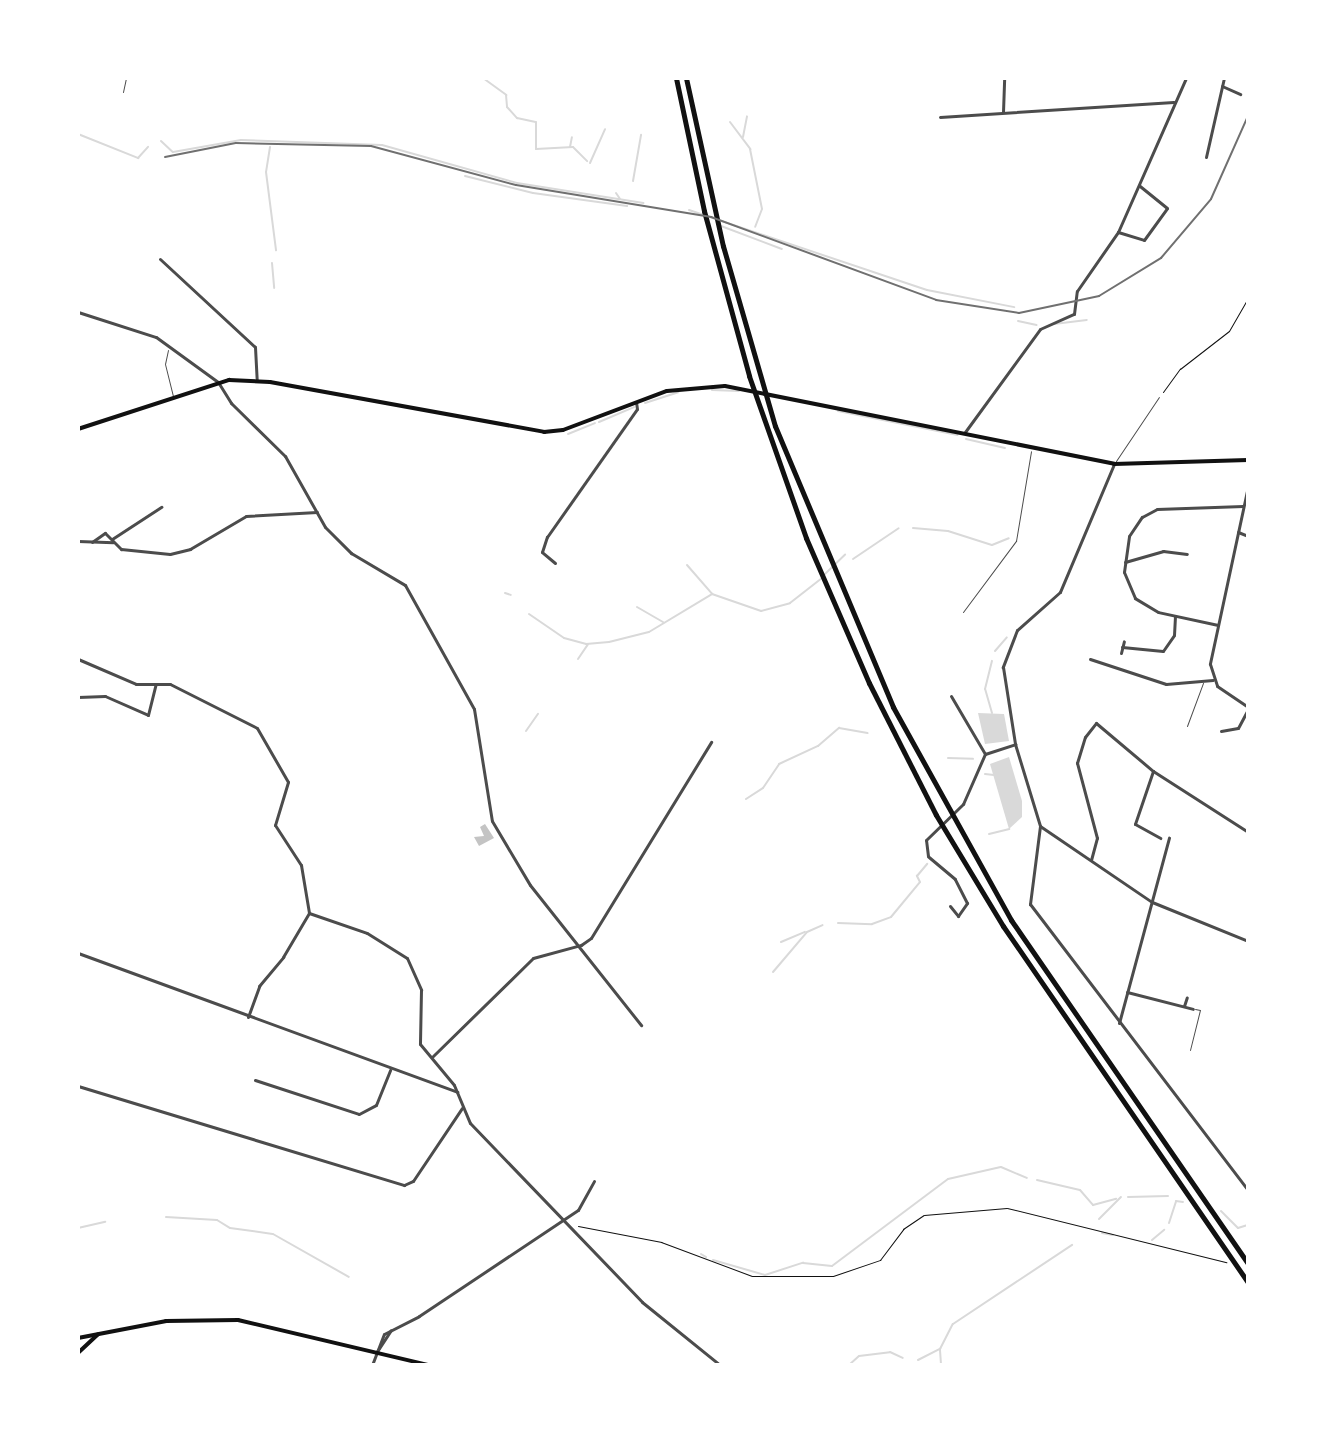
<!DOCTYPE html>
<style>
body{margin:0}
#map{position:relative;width:1326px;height:1443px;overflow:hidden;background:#fff;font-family:"Exo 2",sans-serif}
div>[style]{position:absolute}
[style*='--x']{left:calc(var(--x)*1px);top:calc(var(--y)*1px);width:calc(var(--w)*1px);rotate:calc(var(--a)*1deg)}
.water>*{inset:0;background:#d9d9d9}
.stream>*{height:2px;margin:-1px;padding:0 1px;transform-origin:1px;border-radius:1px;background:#d9d9d9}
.building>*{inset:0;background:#c4c4c4}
.path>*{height:1px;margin:-0.5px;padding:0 0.5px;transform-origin:0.5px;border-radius:0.5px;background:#111}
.service>*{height:1px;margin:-0.5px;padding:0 0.5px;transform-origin:0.5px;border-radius:0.5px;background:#4c4c4c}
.minor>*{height:3px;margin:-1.5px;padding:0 1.5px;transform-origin:1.5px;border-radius:1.5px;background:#4c4c4c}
.secondary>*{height:4px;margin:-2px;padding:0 2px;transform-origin:2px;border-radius:2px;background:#111}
.primary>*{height:4px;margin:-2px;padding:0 2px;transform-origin:2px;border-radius:2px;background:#111}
.motorway>*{height:5px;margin:-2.5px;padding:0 2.5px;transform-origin:2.5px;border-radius:2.5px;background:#111}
.rail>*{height:2px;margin:-1px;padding:0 1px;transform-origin:1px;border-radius:1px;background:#707070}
span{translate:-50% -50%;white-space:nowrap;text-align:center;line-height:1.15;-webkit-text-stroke:7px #fff;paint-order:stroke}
.frame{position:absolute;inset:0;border:80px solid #fff;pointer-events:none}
</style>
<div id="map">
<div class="water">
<i style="clip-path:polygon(978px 713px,1004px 714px,1009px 741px,985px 744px)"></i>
<i style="clip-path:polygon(1009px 757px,1022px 801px,1022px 817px,1009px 829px,990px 764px)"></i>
</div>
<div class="stream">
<i style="--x:483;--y:78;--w:29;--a:36"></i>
<i style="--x:506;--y:95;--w:12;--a:85"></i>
<i style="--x:507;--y:107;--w:15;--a:48"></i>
<i style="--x:517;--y:118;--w:19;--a:12"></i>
<i style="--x:536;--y:122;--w:27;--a:90"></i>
<i style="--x:536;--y:149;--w:37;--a:-3"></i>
<i style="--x:573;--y:147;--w:20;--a:45"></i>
<i style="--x:730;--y:122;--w:34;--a:53"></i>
<i style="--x:750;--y:149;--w:61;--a:78.7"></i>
<i style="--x:762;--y:209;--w:19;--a:111"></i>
<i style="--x:78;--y:134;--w:65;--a:21.8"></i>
<i style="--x:138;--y:158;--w:15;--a:-48"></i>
<i style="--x:743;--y:137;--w:21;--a:-79"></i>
<i style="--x:161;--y:141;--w:16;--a:43"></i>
<i style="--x:173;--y:152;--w:69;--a:-10"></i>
<i style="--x:241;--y:140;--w:141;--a:2"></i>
<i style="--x:382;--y:145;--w:140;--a:15.7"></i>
<i style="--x:517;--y:183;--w:128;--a:9"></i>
<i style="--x:270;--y:147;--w:25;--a:99"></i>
<i style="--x:266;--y:172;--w:79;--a:82.7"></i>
<i style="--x:570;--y:147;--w:10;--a:-79"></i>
<i style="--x:590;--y:163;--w:37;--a:-66"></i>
<i style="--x:465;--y:176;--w:70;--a:14"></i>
<i style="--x:533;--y:193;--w:95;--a:7.9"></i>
<i style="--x:633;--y:181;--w:47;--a:-80.1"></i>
<i style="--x:616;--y:193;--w:7;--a:56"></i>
<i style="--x:689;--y:210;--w:251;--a:18.6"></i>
<i style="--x:927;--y:290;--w:89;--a:11.1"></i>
<i style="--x:721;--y:226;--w:65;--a:20.7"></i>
<i style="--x:272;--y:263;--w:25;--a:85"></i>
<i style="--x:1247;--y:280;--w:28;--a:-88"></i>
<i style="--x:1018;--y:321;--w:19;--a:12"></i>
<i style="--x:1054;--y:324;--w:33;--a:-7"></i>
<i style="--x:712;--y:390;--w:27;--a:2"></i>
<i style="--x:645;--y:403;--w:35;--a:-18"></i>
<i style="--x:838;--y:411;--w:122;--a:11.3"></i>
<i style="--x:599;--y:422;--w:38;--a:-23"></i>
<i style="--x:568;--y:434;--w:29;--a:-22"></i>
<i style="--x:966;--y:439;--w:40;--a:13"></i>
<i style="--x:913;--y:528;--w:35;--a:5"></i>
<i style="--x:948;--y:531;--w:46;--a:17.7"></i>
<i style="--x:992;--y:545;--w:18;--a:-22"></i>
<i style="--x:853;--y:559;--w:55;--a:-34"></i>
<i style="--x:687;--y:565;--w:38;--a:49"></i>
<i style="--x:825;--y:574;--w:28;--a:-44"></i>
<i style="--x:505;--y:593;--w:6;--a:18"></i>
<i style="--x:637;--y:607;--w:30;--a:30"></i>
<i style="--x:529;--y:614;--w:42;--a:34.4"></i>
<i style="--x:564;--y:638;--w:23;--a:15"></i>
<i style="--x:586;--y:644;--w:23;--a:-5"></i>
<i style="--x:609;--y:642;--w:41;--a:-14"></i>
<i style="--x:649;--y:632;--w:74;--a:-31.1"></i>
<i style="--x:712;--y:594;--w:52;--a:19.1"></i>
<i style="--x:761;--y:611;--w:30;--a:-15"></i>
<i style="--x:790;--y:603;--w:39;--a:-38"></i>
<i style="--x:995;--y:651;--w:18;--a:-49"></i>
<i style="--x:578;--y:659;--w:18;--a:-56"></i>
<i style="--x:992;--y:713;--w:25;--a:-106"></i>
<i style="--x:985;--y:689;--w:29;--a:-76"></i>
<i style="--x:526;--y:731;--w:21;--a:-55"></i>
<i style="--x:948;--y:758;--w:25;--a:2"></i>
<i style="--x:985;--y:774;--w:9;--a:6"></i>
<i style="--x:746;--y:799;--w:20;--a:-33"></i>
<i style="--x:763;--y:788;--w:29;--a:-56"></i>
<i style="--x:779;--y:764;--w:43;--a:-24.8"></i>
<i style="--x:818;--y:746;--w:28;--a:-41"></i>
<i style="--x:839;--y:728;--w:29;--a:10"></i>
<i style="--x:989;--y:834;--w:21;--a:-14"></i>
<i style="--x:838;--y:923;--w:34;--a:2"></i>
<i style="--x:872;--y:924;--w:20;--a:-20"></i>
<i style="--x:891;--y:917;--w:45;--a:-50.4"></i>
<i style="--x:920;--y:882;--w:7;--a:-117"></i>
<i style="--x:917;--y:876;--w:16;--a:-50"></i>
<i style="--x:781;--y:942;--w:26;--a:-23"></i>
<i style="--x:773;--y:972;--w:52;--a:-49.6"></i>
<i style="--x:807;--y:932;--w:17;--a:-24"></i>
<i style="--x:1037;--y:1180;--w:44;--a:13.1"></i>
<i style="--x:1080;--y:1190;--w:20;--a:49"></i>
<i style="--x:1093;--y:1205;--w:24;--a:-15"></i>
<i style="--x:1128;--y:1197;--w:40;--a:-1.4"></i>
<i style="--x:1221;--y:1211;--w:24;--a:45"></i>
<i style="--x:1238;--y:1228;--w:10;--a:-17"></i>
<i style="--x:166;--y:1217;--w:51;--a:3.4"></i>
<i style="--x:217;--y:1220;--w:15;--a:32"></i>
<i style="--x:230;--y:1228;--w:43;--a:7.9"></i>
<i style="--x:273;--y:1234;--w:87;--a:29.5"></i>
<i style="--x:1099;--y:1219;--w:31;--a:-45"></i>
<i style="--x:1169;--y:1223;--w:23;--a:-72"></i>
<i style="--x:1176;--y:1201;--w:7;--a:8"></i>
<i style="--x:78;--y:1228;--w:28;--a:-13"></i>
<i style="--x:1102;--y:1233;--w:11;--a:10"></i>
<i style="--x:1152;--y:1240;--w:16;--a:-40"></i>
<i style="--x:701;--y:1254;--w:6;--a:31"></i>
<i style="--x:713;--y:1260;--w:54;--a:16.1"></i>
<i style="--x:765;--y:1275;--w:40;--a:-18"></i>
<i style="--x:803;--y:1263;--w:29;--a:6"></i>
<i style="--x:832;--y:1266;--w:145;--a:-36.9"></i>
<i style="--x:948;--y:1179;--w:54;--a:-12.8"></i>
<i style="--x:1001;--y:1167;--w:28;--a:23"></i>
<i style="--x:78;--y:1288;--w:1;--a:-90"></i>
<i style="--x:940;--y:1350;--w:15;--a:86"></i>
<i style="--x:918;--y:1360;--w:25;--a:-27"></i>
<i style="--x:940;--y:1349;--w:28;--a:-63"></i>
<i style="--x:953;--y:1324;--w:143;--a:-33.6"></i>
<i style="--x:828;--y:1365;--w:6;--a:0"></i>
<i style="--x:849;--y:1365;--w:13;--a:-42"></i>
<i style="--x:859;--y:1356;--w:31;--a:-7"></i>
<i style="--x:890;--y:1352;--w:14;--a:25"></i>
</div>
<div class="building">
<i style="clip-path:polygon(485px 824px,494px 838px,479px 846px,474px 837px,484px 836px,480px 827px)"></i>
</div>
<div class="path">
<i style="--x:1163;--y:392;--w:29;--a:-54"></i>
<i style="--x:1180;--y:369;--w:62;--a:-37.8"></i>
<i style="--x:1229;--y:331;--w:38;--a:-60"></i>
<i style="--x:578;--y:1226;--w:85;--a:10.9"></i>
<i style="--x:661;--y:1242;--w:97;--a:20.5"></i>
<i style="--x:752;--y:1276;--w:81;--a:0"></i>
<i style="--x:833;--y:1276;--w:50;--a:-18.8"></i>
<i style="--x:880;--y:1260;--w:39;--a:-53"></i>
<i style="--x:903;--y:1229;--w:25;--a:-34"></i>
<i style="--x:924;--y:1215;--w:83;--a:-4.8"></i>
<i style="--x:1007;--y:1208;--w:226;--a:13.9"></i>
</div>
<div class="service">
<i style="--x:123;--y:92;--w:14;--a:-78"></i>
<i style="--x:168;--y:350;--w:14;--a:102"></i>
<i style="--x:165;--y:364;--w:33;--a:76"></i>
<i style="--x:1116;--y:461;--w:77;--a:-56.1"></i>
<i style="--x:963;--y:612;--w:89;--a:-53.3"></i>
<i style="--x:1016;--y:541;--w:91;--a:-80.5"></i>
<i style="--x:1187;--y:726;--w:46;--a:-69.6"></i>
<i style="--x:1190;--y:1050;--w:41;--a:-76"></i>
<i style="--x:1200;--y:1010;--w:5;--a:-169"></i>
</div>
<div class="minor">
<i style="--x:1222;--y:86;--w:20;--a:24"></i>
<i style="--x:1003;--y:112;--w:34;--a:-88"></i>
<i style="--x:940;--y:117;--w:234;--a:-3.7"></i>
<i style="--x:1206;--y:157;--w:81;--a:-77.2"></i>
<i style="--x:1118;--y:232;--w:27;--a:17"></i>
<i style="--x:1144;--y:240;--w:39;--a:-54"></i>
<i style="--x:1167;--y:208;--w:35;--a:-141"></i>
<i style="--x:160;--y:259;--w:129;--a:42.8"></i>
<i style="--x:255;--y:347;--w:33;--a:87"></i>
<i style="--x:78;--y:312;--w:82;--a:17.8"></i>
<i style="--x:156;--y:337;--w:77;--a:36"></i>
<i style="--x:218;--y:382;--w:25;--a:58"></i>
<i style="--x:231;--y:403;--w:76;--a:44.5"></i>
<i style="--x:285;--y:456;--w:81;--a:60.6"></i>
<i style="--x:325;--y:527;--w:37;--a:45"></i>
<i style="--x:351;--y:553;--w:63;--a:30.7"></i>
<i style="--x:405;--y:585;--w:142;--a:60.9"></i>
<i style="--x:474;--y:709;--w:113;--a:80.9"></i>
<i style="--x:492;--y:821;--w:74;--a:59.3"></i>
<i style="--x:530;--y:885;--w:179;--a:51.6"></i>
<i style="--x:965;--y:432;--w:127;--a:-53.9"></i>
<i style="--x:1040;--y:329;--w:37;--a:-24"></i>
<i style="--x:1074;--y:314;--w:23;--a:-83"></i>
<i style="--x:1077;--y:291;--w:72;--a:-55.2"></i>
<i style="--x:1118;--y:232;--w:168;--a:-66.2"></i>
<i style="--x:1114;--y:464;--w:139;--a:112.9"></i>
<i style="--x:1060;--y:592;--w:57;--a:138.5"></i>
<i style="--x:1017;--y:630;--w:40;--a:111"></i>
<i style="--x:1003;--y:667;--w:78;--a:81.1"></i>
<i style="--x:1015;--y:744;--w:86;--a:73"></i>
<i style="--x:1040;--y:826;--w:79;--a:97.3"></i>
<i style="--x:1030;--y:904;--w:360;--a:52.7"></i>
<i style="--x:1248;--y:486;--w:182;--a:102.1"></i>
<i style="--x:1210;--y:664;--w:23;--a:72"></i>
<i style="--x:1217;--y:686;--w:37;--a:34"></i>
<i style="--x:1238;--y:532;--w:11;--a:22"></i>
<i style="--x:112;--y:539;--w:59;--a:-33.1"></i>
<i style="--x:78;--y:541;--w:35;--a:2"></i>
<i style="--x:92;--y:542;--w:16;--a:-35"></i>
<i style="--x:105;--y:533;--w:23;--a:45"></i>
<i style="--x:121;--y:549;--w:49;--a:5.8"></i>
<i style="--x:170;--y:554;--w:21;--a:-14"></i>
<i style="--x:190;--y:549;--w:65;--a:-30.5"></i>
<i style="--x:246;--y:516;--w:71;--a:-3.2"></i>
<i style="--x:1125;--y:562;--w:40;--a:-16"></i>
<i style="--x:1163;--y:551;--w:24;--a:7"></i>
<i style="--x:555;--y:563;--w:17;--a:-140"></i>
<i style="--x:542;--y:552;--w:16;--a:-72"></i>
<i style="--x:547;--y:537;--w:156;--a:-54.9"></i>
<i style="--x:637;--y:409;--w:7;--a:-98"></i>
<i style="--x:1218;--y:625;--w:61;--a:-167.8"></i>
<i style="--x:1158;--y:612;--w:27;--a:-149"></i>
<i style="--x:1135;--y:598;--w:28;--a:-113"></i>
<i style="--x:1124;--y:572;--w:36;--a:-82"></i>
<i style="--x:1129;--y:536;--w:23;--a:-56"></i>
<i style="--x:1142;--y:517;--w:17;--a:-28"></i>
<i style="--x:1157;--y:509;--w:86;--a:-2"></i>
<i style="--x:1122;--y:647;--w:41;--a:5.6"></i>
<i style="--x:1163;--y:651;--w:19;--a:-55"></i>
<i style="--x:1174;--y:635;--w:19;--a:-87"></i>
<i style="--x:1121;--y:653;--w:12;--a:-76"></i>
<i style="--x:78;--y:659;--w:63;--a:23.3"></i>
<i style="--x:136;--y:684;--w:34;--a:0"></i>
<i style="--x:170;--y:684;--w:97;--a:26.8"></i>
<i style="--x:257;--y:728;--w:62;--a:60.1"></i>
<i style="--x:288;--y:782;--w:45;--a:106.8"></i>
<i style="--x:275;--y:825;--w:48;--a:57"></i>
<i style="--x:301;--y:865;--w:49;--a:80.5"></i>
<i style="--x:1090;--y:659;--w:80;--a:18.2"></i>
<i style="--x:1166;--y:684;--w:47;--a:-4.9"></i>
<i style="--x:951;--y:696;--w:67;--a:59.6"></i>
<i style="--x:78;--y:697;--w:27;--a:-2"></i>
<i style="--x:105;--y:696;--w:47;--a:23.8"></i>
<i style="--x:148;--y:715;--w:32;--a:-76"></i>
<i style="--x:1221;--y:731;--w:17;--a:-10"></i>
<i style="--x:1238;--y:728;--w:21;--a:-62"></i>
<i style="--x:1153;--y:771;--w:56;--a:108.8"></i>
<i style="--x:1135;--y:824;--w:29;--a:29"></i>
<i style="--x:1040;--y:826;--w:135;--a:34.2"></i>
<i style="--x:1152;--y:902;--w:104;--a:22.1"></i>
<i style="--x:1091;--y:860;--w:23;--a:-75"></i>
<i style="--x:1097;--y:838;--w:78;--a:-104.9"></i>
<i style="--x:1077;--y:763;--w:27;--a:-73"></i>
<i style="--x:1085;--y:737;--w:18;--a:-52"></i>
<i style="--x:1096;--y:723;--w:75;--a:40.1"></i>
<i style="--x:1153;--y:771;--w:113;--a:32.7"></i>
<i style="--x:950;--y:906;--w:13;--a:51"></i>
<i style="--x:958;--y:916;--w:16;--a:-55"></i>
<i style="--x:967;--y:903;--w:27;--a:-117"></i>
<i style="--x:955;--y:879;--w:35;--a:-140"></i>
<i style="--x:928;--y:856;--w:16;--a:-97"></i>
<i style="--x:926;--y:840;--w:52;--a:-44.2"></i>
<i style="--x:963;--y:804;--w:55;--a:-66.3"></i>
<i style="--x:985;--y:754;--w:32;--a:-18"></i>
<i style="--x:309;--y:913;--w:61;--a:19"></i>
<i style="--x:367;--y:933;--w:47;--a:32"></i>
<i style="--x:407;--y:958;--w:35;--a:66"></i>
<i style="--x:421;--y:990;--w:54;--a:91.1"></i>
<i style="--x:420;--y:1044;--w:53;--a:50.3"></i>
<i style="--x:454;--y:1085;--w:41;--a:67.2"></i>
<i style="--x:470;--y:1123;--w:248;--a:46.1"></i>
<i style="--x:642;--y:1302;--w:100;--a:38.9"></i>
<i style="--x:78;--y:953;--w:404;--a:20.1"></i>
<i style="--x:1127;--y:992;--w:68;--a:14.4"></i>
<i style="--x:1184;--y:1006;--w:9;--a:-72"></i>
<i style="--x:248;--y:1017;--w:33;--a:-70"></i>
<i style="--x:259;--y:986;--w:38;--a:-50"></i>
<i style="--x:283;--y:957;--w:51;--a:-59.4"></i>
<i style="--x:1119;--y:1023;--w:192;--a:-74.9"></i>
<i style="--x:433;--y:1056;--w:140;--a:-44.4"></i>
<i style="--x:533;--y:958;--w:50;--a:-15.2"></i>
<i style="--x:581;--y:945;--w:12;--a:-35"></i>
<i style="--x:591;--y:938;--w:230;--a:-58.5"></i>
<i style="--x:255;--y:1080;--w:109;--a:18.1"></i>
<i style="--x:359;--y:1114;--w:19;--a:-28"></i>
<i style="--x:376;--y:1105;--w:38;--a:-68"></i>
<i style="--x:78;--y:1086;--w:341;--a:16.9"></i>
<i style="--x:404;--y:1185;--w:10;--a:-24"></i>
<i style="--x:413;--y:1181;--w:88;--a:-56.1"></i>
<i style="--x:376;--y:1353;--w:27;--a:-57"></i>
<i style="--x:372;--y:1365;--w:33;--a:-69"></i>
<i style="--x:384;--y:1334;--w:39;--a:-27"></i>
<i style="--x:419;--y:1316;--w:191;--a:-33.7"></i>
<i style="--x:578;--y:1210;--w:33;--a:-61"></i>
</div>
<div class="secondary">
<i style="--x:78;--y:429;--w:159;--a:-18"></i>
<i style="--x:229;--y:380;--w:41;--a:2.8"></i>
<i style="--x:270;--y:382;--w:279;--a:10.3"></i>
<i style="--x:544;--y:432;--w:19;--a:-6"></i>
<i style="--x:563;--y:430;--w:111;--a:-20.6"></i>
<i style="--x:667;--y:391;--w:58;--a:-4.9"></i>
<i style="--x:725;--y:386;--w:397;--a:11.3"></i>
<i style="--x:1114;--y:464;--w:134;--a:-1.7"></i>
<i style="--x:78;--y:1344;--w:13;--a:90"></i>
<i style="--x:79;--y:1352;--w:26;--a:-43"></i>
</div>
<div class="primary">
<i style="--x:78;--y:1338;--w:90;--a:-10.9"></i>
<i style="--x:166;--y:1321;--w:72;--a:-0.8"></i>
<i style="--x:238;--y:1320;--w:196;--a:13.3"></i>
</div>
<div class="motorway">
<i style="--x:676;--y:78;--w:136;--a:78.1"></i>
<i style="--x:704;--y:211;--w:171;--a:74.7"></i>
<i style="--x:749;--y:376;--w:172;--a:70.6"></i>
<i style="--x:806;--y:538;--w:158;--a:66.5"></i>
<i style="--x:869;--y:683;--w:148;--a:63.1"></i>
<i style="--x:936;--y:815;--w:130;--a:58.9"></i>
<i style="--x:1003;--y:926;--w:432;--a:55.5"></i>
<i style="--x:686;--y:78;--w:172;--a:77.6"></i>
<i style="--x:723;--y:246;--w:187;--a:73.9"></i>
<i style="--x:775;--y:426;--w:305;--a:67.2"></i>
<i style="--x:893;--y:707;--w:244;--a:61"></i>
<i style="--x:1011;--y:920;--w:417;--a:55.4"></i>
</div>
<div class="rail">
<i style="--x:165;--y:157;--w:72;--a:-11.2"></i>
<i style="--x:236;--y:143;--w:135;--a:1.3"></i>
<i style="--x:371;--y:146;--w:150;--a:15.1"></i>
<i style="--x:516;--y:185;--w:198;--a:9.3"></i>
<i style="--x:711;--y:217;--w:240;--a:20.2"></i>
<i style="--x:936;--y:300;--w:84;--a:8.9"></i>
<i style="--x:1019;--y:313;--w:82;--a:-12"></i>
<i style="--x:1099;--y:296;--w:73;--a:-31.5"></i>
<i style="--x:1161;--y:258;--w:77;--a:-49.7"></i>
<i style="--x:1211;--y:199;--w:91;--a:-66"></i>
</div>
<div class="frame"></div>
</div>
